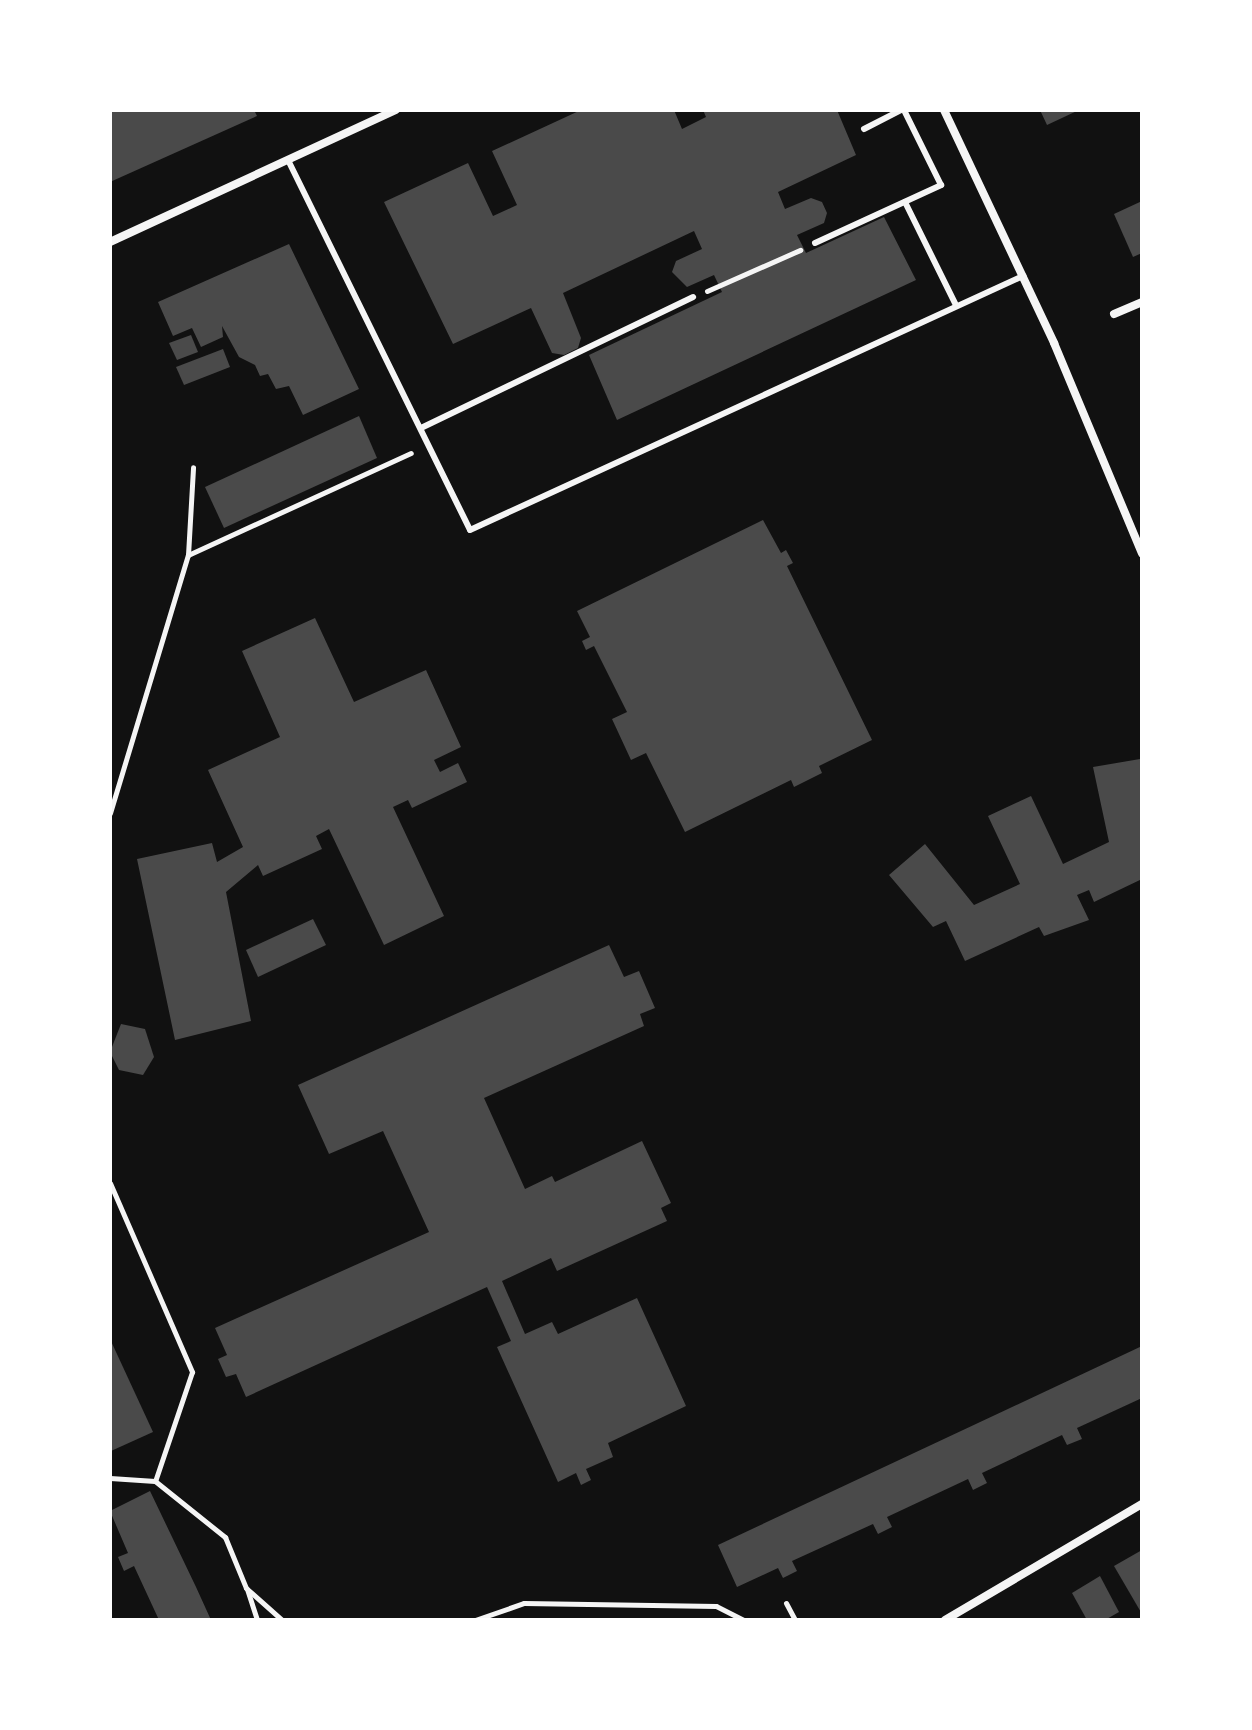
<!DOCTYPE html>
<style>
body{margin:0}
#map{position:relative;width:1252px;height:1730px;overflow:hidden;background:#111;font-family:"Fira Sans Condensed",sans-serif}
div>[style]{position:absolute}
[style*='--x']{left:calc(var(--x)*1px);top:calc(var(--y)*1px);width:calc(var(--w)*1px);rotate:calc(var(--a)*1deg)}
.building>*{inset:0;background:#4a4a4a}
.path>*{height:5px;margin:-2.5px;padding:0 2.5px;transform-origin:2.5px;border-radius:2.5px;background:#f5f5f5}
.service>*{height:6px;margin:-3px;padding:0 3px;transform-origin:3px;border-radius:3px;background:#f5f5f5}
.minor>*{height:8px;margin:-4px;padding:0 4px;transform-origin:4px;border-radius:4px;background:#f5f5f5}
span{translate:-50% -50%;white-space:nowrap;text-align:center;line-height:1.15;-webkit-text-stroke:8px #fff;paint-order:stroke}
.frame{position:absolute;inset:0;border:112px solid #fff;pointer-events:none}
</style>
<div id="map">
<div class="building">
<i style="clip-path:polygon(110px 110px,254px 110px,257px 116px,110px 182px)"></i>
<i style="clip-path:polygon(581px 110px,674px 110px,682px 129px,706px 117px,703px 110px,837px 110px,856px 155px,778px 192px,785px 209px,811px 198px,822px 202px,827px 213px,824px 223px,797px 235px,806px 253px,884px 217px,916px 280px,617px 420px,589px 355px,722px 292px,714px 275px,687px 287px,672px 272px,676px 261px,702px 249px,694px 231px,563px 293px,581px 338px,578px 348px,564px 355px,552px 353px,531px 308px,453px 344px,384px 202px,468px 163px,493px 216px,517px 205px,492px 151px)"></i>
<i style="clip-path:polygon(1040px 110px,1079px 110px,1047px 125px)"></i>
<i style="clip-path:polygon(1142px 201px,1142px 253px,1133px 257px,1114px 214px)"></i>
<i style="clip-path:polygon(289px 244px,359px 389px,303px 415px,289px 386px,276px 389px,268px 374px,260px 376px,255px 365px,239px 357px,222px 326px,223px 337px,201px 347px,192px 328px,173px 336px,158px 302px)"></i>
<i style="clip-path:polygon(191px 335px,198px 352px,177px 360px,169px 343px)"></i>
<i style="clip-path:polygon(223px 349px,230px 367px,184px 385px,176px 367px)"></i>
<i style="clip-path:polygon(359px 416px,377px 458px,224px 528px,205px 487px)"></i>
<i style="clip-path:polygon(763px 520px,781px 553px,786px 550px,793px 563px,787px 566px,872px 740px,819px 766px,822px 773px,794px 787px,791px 780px,685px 832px,646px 753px,631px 760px,612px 719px,627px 712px,594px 646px,586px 650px,582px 641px,590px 637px,577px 611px)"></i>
<i style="clip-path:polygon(315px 618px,354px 702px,426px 670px,461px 747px,434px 760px,440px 772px,458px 763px,467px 782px,412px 808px,408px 800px,393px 807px,444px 916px,384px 945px,329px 829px,316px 836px,322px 849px,263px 876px,258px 865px,226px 892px,251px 1021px,175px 1040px,137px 859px,212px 843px,217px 862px,243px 847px,208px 770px,280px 737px,242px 651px)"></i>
<i style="clip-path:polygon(1140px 759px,1142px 879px,1094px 902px,1089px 890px,1077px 895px,1089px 920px,1044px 936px,1039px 927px,965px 961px,946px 921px,933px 927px,889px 875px,925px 844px,974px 905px,1020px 884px,988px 816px,1031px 796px,1063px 864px,1109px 842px,1093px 767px)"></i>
<i style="clip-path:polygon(313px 919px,326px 945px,258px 977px,246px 950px)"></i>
<i style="clip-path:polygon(609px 945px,624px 977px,639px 971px,655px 1008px,640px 1014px,644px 1026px,484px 1098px,525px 1189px,552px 1176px,555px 1182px,642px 1141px,671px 1203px,661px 1208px,667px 1221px,557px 1271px,551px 1258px,502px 1281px,525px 1334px,552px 1322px,558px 1334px,637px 1298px,686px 1406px,608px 1443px,613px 1457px,586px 1469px,591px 1480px,581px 1485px,576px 1473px,558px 1482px,497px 1347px,511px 1341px,487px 1287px,246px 1397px,236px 1374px,226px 1377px,218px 1359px,227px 1355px,215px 1328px,429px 1232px,383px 1131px,329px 1154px,298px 1085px)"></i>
<i style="clip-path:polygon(121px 1024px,145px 1029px,154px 1057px,143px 1075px,119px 1070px,110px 1052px)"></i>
<i style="clip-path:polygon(110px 1339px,153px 1432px,111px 1451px,110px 1448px)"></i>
<i style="clip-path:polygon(1142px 1346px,1142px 1398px,1077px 1428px,1082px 1439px,1067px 1445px,1062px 1435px,982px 1473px,987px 1483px,973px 1490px,968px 1479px,887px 1517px,892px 1527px,878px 1534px,873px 1524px,792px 1561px,797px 1571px,783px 1578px,778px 1568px,737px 1587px,718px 1545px)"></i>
<i style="clip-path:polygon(150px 1491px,196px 1587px,211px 1620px,159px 1620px,134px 1566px,124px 1571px,118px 1557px,128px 1553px,110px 1511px)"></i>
<i style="clip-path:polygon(1142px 1550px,1142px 1614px,1114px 1566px)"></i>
<i style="clip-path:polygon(1100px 1576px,1119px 1612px,1105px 1620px,1087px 1620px,1072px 1593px)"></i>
</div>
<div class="path">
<i style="--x:707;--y:291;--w:102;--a:-23.8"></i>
<i style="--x:188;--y:555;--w:88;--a:-86.7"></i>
<i style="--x:110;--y:813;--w:270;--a:-73.2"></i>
<i style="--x:188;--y:555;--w:245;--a:-24.6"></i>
<i style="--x:110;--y:1183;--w:206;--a:66.5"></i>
<i style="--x:192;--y:1372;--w:115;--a:108.7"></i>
<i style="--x:110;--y:1478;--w:45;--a:3.8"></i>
<i style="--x:155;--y:1481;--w:90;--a:38.7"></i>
<i style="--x:225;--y:1537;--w:55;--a:67.6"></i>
<i style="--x:246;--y:1588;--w:48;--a:41.6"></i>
<i style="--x:247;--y:1589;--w:33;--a:72"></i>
<i style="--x:786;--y:1603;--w:19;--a:62"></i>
<i style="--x:475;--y:1620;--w:52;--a:-19.1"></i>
<i style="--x:524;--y:1603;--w:192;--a:0.9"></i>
<i style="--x:716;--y:1606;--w:31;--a:27"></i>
</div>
<div class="service">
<i style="--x:864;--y:129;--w:42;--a:-27.2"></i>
<i style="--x:288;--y:160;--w:412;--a:63.8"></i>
<i style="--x:470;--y:530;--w:609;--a:-24.67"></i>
<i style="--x:905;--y:202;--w:115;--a:63.7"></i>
<i style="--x:815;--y:243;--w:139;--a:-24.7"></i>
<i style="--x:941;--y:185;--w:84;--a:-116.3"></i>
<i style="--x:421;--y:428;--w:302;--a:-25.7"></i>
</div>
<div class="minor">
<i style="--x:944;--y:110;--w:258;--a:64.7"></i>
<i style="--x:1054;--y:343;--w:228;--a:67.3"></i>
<i style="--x:110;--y:242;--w:315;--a:-24.8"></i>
<i style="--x:1114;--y:314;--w:30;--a:-23"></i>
<i style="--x:945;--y:1620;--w:229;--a:-30.5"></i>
</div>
<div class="frame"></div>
</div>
